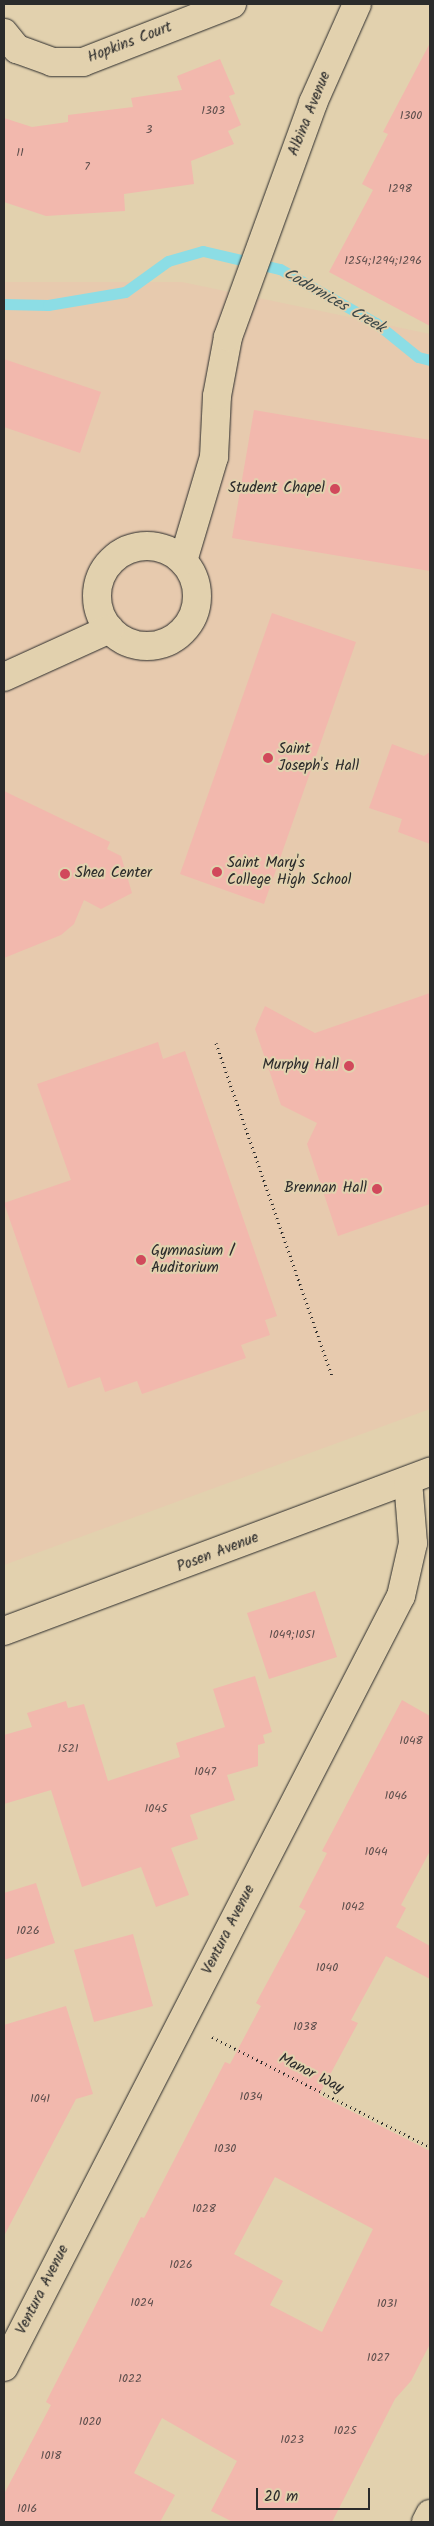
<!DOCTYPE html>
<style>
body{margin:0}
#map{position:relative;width:434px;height:2526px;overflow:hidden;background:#e2d1ae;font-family:Kalam,sans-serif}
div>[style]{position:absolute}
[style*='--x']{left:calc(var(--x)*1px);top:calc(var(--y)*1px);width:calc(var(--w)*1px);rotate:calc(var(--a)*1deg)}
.built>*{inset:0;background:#e7caae}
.stream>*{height:11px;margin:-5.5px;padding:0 5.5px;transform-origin:5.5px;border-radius:5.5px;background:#8cdde5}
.building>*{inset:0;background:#f2b8ad}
.path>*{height:3px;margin-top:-1.5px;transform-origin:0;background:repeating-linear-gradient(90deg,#2b2b2b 0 1px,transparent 0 5px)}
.roads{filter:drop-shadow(0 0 1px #2b2b2b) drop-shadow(0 0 1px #2b2b2b)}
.minor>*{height:28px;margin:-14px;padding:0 14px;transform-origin:14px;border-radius:14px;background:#e2d1ae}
.minor>.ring{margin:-14px;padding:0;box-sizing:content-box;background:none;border:28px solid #e2d1ae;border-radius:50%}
.dots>*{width:14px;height:14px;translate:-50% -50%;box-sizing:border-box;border:2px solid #e2d1ae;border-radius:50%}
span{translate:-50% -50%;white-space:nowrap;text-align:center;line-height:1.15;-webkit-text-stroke:4px #e2d1ae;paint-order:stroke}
.number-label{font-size:12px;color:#5d4e4c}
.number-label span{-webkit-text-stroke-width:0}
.street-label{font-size:15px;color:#2b2b2b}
.poi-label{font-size:15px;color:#2b2b2b}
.right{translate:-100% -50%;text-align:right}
.left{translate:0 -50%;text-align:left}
.water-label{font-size:16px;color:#3a4647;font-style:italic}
.frame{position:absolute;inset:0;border:5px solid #2b2b2b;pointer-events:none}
.scale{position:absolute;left:256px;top:2488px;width:114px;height:22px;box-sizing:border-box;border:2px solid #2b2b2b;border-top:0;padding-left:6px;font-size:15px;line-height:18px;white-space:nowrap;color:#2b2b2b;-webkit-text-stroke:4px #e2d1ae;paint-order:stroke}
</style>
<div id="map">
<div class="built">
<i style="clip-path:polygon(4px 282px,182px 282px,430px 334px,430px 1409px,4px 1565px)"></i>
</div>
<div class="stream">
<i style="--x:4;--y:304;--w:44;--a:1.3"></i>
<i style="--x:48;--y:305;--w:78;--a:-9.6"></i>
<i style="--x:125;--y:292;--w:53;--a:-35.8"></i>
<i style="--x:168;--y:261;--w:36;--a:-16"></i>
<i style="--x:203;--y:251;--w:79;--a:13.2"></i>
<i style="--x:280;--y:269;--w:110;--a:29.4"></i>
<i style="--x:376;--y:323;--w:54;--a:39"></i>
<i style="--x:418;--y:357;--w:12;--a:14"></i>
</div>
<div class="building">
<i style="clip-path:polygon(430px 43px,430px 326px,329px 272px,373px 190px,362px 184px,388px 134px,383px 132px)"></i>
<i style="clip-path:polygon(220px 59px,235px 94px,229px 96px,241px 125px,228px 131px,234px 144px,191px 161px,194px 184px,124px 194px,125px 211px,46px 216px,4px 202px,4px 118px,32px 127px,68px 122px,68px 115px,133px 107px,131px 98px,182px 90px,177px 76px)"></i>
<i style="clip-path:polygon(4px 359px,101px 392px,80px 453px,4px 427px)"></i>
<i style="clip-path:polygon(254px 410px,430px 440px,430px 571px,232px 538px)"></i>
<i style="clip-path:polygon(272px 613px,356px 642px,264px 904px,180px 874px)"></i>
<i style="clip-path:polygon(392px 744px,424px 756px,430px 752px,430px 844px,398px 832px,402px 819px,369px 808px)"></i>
<i style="clip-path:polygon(4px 791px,110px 842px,107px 849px,121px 856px,132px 893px,101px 909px,84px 900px,74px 924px,61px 935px,4px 958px)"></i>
<i style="clip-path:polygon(430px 993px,430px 1204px,338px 1236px,307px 1144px,317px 1123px,281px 1105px,255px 1029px,265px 1006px,315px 1033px)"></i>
<i style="clip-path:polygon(158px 1042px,163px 1059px,185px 1051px,277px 1316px,265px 1320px,270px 1335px,241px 1345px,246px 1358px,142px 1394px,137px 1381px,105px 1392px,100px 1377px,68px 1388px,4px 1203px,71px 1180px,37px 1084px)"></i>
<i style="clip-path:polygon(315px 1591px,337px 1657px,269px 1679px,247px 1613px)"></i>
<i style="clip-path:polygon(255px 1676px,272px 1732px,263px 1735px,265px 1743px,258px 1745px,258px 1766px,227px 1775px,235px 1800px,190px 1815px,198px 1839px,171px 1848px,189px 1895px,156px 1907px,141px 1867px,82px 1887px,51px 1790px,4px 1804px,4px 1735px,32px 1727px,27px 1713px,66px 1701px,68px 1708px,84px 1704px,108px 1781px,180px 1757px,176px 1743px,225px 1727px,213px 1689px)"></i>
<i style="clip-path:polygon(evenodd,402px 1700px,430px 1716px,430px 1851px,401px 1905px,406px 1908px,396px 1927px,430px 1946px,430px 1979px,386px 1956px,351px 2020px,358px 2023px,319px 2095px,430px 2151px,430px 2344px,411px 2381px,395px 2399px,332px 2522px,233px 2522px,211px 2511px,237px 2461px,162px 2418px,134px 2473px,175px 2495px,160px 2522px,4px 2522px,4px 2494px,51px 2405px,46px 2402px,141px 2217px,144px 2218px,225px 2062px,230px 2064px,261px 2006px,256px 2003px,306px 1911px,299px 1907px,327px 1853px,322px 1851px,402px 1700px,275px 2177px,373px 2229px,322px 2332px,270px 2305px,283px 2281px,234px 2254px,275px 2177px)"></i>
<i style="clip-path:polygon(36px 1883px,55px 1943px,4px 1960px,4px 1893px)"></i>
<i style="clip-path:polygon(133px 1934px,153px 2006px,94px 2022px,74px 1950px)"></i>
<i style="clip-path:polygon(66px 2006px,93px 2094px,76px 2099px,4px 2236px,4px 2025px)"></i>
</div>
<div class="path">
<i style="--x:216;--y:1043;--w:353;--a:70.8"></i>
<i style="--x:212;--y:2037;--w:244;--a:26.8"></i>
</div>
<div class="roads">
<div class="minor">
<i style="--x:4;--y:33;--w:21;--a:51"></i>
<i style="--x:17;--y:49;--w:37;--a:20"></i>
<i style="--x:52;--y:62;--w:31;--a:0"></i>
<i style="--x:83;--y:62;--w:160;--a:-21.3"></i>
<i class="ring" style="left:97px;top:546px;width:72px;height:72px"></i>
<i style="--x:183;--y:561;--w:109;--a:-73.4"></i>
<i style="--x:214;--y:457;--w:61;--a:-87.2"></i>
<i style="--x:217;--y:396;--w:60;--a:-79.4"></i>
<i style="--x:228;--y:337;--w:249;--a:-70"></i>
<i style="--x:313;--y:103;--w:108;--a:-66"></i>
<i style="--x:4;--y:677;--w:116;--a:-24.4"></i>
<i style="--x:4;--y:1631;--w:455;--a:-20.5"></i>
<i style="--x:4;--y:2367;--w:867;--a:-62.76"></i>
<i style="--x:401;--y:1596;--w:54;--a:-77.2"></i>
<i style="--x:413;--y:1543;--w:62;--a:-94.6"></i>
<i style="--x:426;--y:2522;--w:9;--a:-63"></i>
</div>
</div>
<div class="dots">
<i style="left:335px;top:489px;background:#d1495b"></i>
<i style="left:268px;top:758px;background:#d1495b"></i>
<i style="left:217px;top:872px;background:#d1495b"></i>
<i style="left:65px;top:874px;background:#d1495b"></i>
<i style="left:349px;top:1066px;background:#d1495b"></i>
<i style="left:377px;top:1189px;background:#d1495b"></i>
<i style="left:141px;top:1260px;background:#d1495b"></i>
</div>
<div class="number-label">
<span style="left:213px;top:111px">1303</span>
<span style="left:411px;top:116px">1300</span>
<span style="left:149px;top:130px">3</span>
<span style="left:20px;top:153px">11</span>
<span style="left:87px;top:167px">7</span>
<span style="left:400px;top:189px">1298</span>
<span style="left:383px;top:261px">1254;1294;1296</span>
<span style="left:292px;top:1635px">1049;1051</span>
<span style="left:411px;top:1741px">1048</span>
<span style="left:68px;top:1749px">1521</span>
<span style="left:205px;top:1772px">1047</span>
<span style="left:396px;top:1796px">1046</span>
<span style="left:156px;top:1809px">1045</span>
<span style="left:376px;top:1852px">1044</span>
<span style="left:353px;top:1907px">1042</span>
<span style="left:28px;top:1931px">1026</span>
<span style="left:327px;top:1968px">1040</span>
<span style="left:305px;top:2027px">1038</span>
<span style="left:251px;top:2097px">1034</span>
<span style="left:40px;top:2099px">1041</span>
<span style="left:225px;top:2149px">1030</span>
<span style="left:204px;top:2209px">1028</span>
<span style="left:181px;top:2265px">1026</span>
<span style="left:142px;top:2303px">1024</span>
<span style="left:387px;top:2304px">1031</span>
<span style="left:378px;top:2358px">1027</span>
<span style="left:130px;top:2379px">1022</span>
<span style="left:90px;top:2422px">1020</span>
<span style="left:345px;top:2431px">1025</span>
<span style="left:292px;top:2440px">1023</span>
<span style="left:51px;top:2456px">1018</span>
<span style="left:27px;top:2509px">1016</span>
</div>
<div class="street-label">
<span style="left:130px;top:43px;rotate:-21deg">Hopkins Court</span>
<span style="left:310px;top:114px;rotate:-68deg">Albina Avenue</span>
<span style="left:218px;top:1553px;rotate:-21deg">Posen Avenue</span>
<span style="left:229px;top:1930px;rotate:-63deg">Ventura Avenue</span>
<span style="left:311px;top:2074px;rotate:27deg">Manor Way</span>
<span style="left:43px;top:2290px;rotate:-63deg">Ventura Avenue</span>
</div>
<div class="poi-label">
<span class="right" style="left:325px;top:489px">Student Chapel</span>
<span class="left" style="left:278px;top:758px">Saint<br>Joseph's Hall</span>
<span class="left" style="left:227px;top:872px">Saint Mary's<br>College High School</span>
<span class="left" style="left:75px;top:874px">Shea Center</span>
<span class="right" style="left:339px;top:1066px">Murphy Hall</span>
<span class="right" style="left:367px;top:1189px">Brennan Hall</span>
<span class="left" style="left:151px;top:1260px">Gymnasium /<br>Auditorium</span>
</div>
<div class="water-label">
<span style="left:334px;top:301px;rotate:30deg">Codornices Creek</span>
</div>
<div class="frame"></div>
<div class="scale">20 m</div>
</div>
